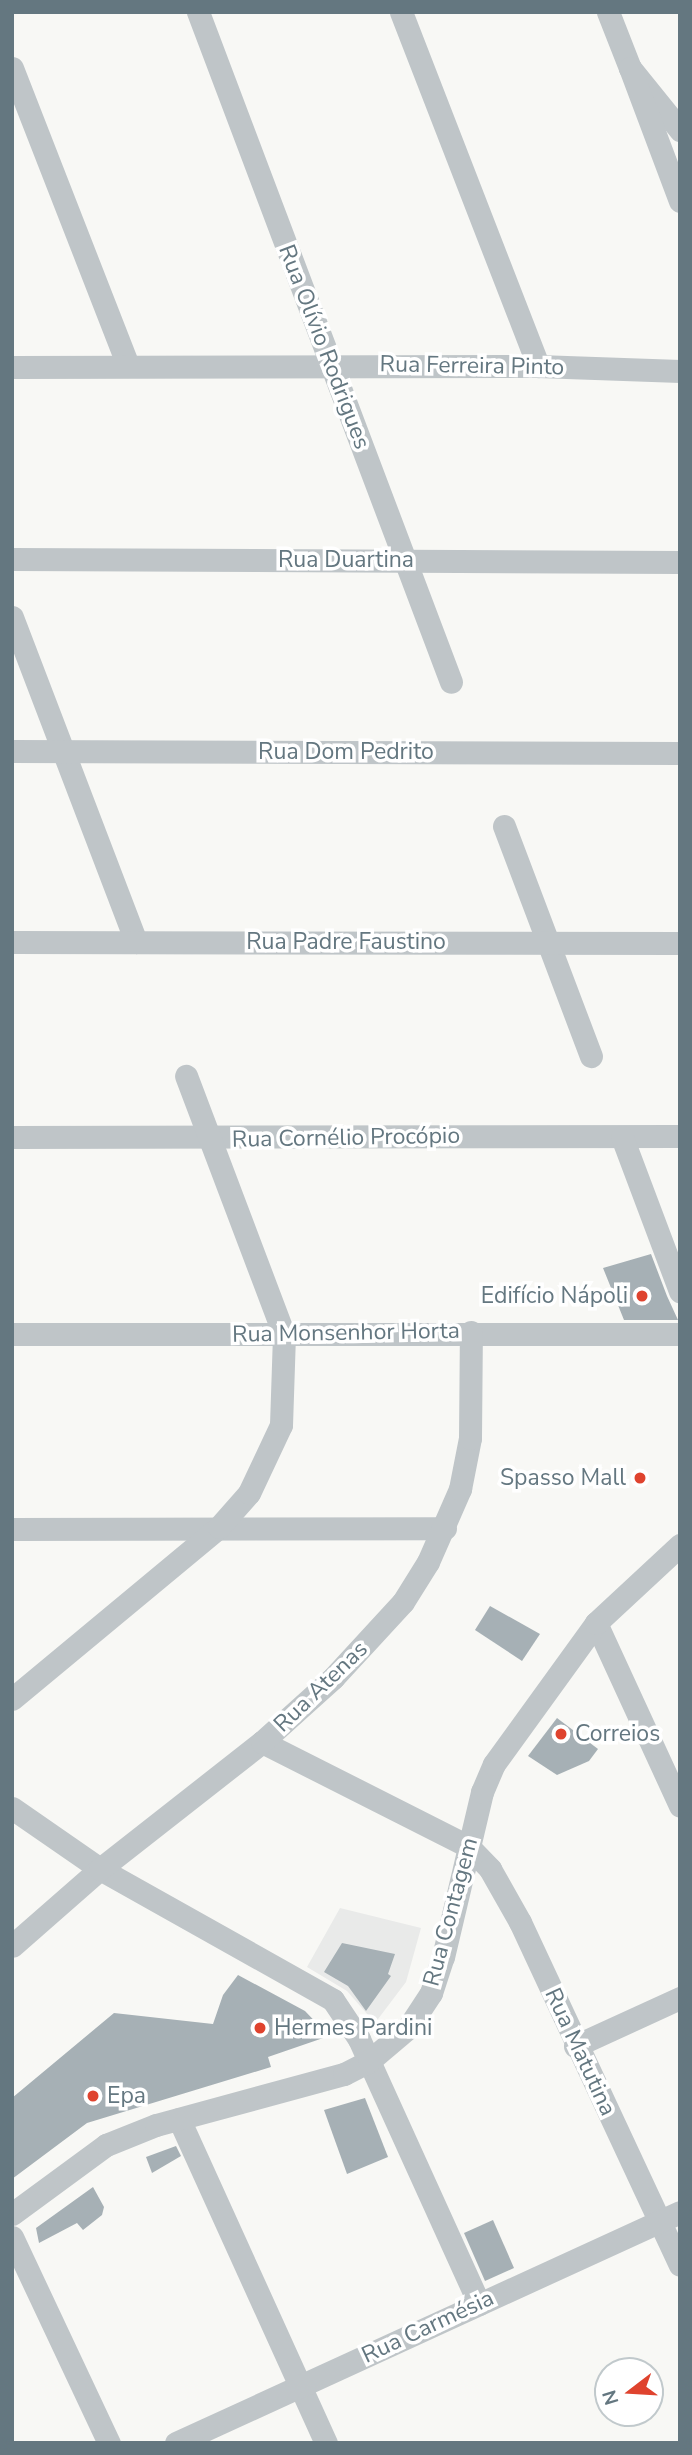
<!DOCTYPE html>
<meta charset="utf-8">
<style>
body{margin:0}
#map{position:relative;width:692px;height:2455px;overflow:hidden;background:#f8f8f5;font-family:"Nunito Sans",sans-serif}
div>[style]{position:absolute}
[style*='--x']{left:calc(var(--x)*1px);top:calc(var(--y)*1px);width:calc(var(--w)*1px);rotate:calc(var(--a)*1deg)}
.built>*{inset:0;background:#e9eae9}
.building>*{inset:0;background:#a6b0b5}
.minor>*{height:23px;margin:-11.5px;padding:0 11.5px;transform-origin:11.5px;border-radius:11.5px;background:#bfc5c8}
.dots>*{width:19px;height:19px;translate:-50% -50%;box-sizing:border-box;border:4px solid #fff;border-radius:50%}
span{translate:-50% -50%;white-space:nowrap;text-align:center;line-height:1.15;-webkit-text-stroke:7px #fff;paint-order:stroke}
.street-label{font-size:23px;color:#647780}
.poi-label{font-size:23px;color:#647780}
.right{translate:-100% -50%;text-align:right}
.left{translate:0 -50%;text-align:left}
.frame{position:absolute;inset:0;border:14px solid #647780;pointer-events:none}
.north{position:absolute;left:594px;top:2357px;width:70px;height:70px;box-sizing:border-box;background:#fff;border:2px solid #c1c9cc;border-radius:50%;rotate:253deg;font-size:19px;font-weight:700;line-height:28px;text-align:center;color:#647780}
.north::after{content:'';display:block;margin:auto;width:24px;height:32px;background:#df432e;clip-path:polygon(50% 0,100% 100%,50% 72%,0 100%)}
</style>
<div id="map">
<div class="built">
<i style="clip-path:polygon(340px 1908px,421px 1928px,406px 1982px,375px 2023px,347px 1991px,307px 1967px)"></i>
</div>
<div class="building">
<i style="clip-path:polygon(651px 1254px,667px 1296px,678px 1320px,624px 1320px,603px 1268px)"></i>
<i style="clip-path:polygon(490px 1606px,540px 1634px,522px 1661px,475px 1630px)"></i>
<i style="clip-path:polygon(557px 1718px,598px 1749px,589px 1761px,557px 1775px,528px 1756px)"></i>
<i style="clip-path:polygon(342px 1943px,395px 1954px,388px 1974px,391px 1976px,366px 2011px,348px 1986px,324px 1972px)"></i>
<i style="clip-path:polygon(238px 1975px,305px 2011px,329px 2036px,268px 2057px,271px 2067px,87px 2123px,12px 2179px,12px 2098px,114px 2013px,213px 2024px,223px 1995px)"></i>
<i style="clip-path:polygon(365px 2098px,388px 2157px,347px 2174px,324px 2110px)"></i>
<i style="clip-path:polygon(176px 2146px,181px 2156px,152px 2173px,146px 2157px)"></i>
<i style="clip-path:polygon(93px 2187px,104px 2207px,102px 2215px,83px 2230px,77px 2223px,39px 2243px,36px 2228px)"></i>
<i style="clip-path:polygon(493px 2220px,514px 2268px,485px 2281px,464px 2233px)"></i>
</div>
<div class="minor">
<i style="--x:198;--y:12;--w:716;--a:69.31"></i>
<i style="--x:401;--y:12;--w:380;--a:68.8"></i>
<i style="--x:608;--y:12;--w:60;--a:68.6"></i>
<i style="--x:630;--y:68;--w:80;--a:51.1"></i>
<i style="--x:12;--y:68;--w:319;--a:68.7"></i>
<i style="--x:630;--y:68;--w:142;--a:69.4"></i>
<i style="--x:12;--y:367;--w:526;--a:-0.11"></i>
<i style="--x:538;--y:366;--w:142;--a:2"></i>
<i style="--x:12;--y:559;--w:668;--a:0.26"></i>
<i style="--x:12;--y:617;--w:348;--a:69.1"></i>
<i style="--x:12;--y:751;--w:668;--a:0.17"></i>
<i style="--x:504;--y:826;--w:246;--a:69.3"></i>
<i style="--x:12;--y:942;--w:668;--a:0.09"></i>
<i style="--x:12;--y:1137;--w:668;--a:-0.09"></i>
<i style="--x:622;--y:1137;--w:165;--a:69.4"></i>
<i style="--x:12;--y:1334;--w:668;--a:0"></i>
<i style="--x:12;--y:1529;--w:433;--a:-0.1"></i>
<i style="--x:596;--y:1623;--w:201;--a:65.3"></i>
<i style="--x:12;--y:1699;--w:269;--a:-39.7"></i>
<i style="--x:219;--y:1527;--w:45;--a:-48.6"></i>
<i style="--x:249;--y:1493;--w:75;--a:-64.8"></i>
<i style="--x:281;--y:1425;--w:90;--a:-88.1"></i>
<i style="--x:284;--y:1335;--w:277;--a:-110.7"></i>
<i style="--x:262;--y:1742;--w:231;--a:26.8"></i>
<i style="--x:468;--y:1846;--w:32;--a:46"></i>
<i style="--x:490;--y:1869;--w:61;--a:60.5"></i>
<i style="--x:520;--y:1922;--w:378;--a:65"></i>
<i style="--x:12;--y:1808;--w:107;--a:34.7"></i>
<i style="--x:100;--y:1869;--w:267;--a:29.3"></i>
<i style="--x:333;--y:2000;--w:47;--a:56.3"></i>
<i style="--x:359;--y:2039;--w:291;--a:65.6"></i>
<i style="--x:12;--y:1946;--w:117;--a:-41.2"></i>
<i style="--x:100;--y:1869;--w:206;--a:-38.1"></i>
<i style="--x:262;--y:1742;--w:96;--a:-42"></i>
<i style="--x:333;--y:1678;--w:103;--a:-47.4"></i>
<i style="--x:403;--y:1602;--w:47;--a:-58"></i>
<i style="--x:428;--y:1562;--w:80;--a:-66.3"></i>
<i style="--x:460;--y:1489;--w:52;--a:-78.9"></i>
<i style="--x:470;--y:1438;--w:106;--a:-89.5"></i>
<i style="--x:575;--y:2046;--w:115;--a:-24.6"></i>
<i style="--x:179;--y:2119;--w:356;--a:65.6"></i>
<i style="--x:12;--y:2214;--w:117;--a:-36.3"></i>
<i style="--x:106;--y:2145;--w:54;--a:-21.8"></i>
<i style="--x:156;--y:2125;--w:195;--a:-15.2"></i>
<i style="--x:344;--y:2074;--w:28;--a:-27"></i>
<i style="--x:369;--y:2061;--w:51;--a:-40.2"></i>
<i style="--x:408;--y:2028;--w:42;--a:-56.7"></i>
<i style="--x:431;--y:1993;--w:38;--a:-72"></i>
<i style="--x:443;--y:1957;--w:170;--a:-76.7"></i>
<i style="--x:482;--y:1792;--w:30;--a:-67"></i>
<i style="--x:494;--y:1764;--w:174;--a:-54.1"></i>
<i style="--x:596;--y:1623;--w:115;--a:-42.9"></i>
<i style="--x:12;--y:2237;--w:228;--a:64.8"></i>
<i style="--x:176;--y:2443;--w:554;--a:-24.62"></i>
</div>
<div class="dots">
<i style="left:642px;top:1296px;background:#df432e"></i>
<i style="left:640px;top:1478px;background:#df432e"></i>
<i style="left:561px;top:1734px;background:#df432e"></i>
<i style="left:260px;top:2028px;background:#df432e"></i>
<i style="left:93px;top:2096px;background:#df432e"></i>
</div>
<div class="street-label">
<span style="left:324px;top:347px;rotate:69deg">Rua Olívio Rodrigues</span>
<span style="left:472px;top:366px;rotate:1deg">Rua Ferreira Pinto</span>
<span style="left:346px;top:560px">Rua Duartina</span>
<span style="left:346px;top:752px">Rua Dom Pedrito</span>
<span style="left:346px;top:942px">Rua Padre Faustino</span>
<span style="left:346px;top:1138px;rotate:-1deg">Rua Cornélio Procópio</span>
<span style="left:346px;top:1333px;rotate:-1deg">Rua Monsenhor Horta</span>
<span style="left:321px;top:1687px;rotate:-44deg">Rua Atenas</span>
<span style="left:451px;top:1912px;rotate:-75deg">Rua Contagem</span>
<span style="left:580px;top:2052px;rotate:65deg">Rua Matutina</span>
<span style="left:428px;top:2327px;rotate:-25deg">Rua Carmésia</span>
</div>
<div class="poi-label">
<span class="right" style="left:628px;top:1296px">Edifício Nápoli</span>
<span class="right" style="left:626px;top:1478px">Spasso Mall</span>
<span class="left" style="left:575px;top:1734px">Correios</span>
<span class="left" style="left:274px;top:2028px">Hermes Pardini</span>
<span class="left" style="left:107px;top:2096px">Epa</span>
</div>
<div class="frame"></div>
<div class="north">N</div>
</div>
